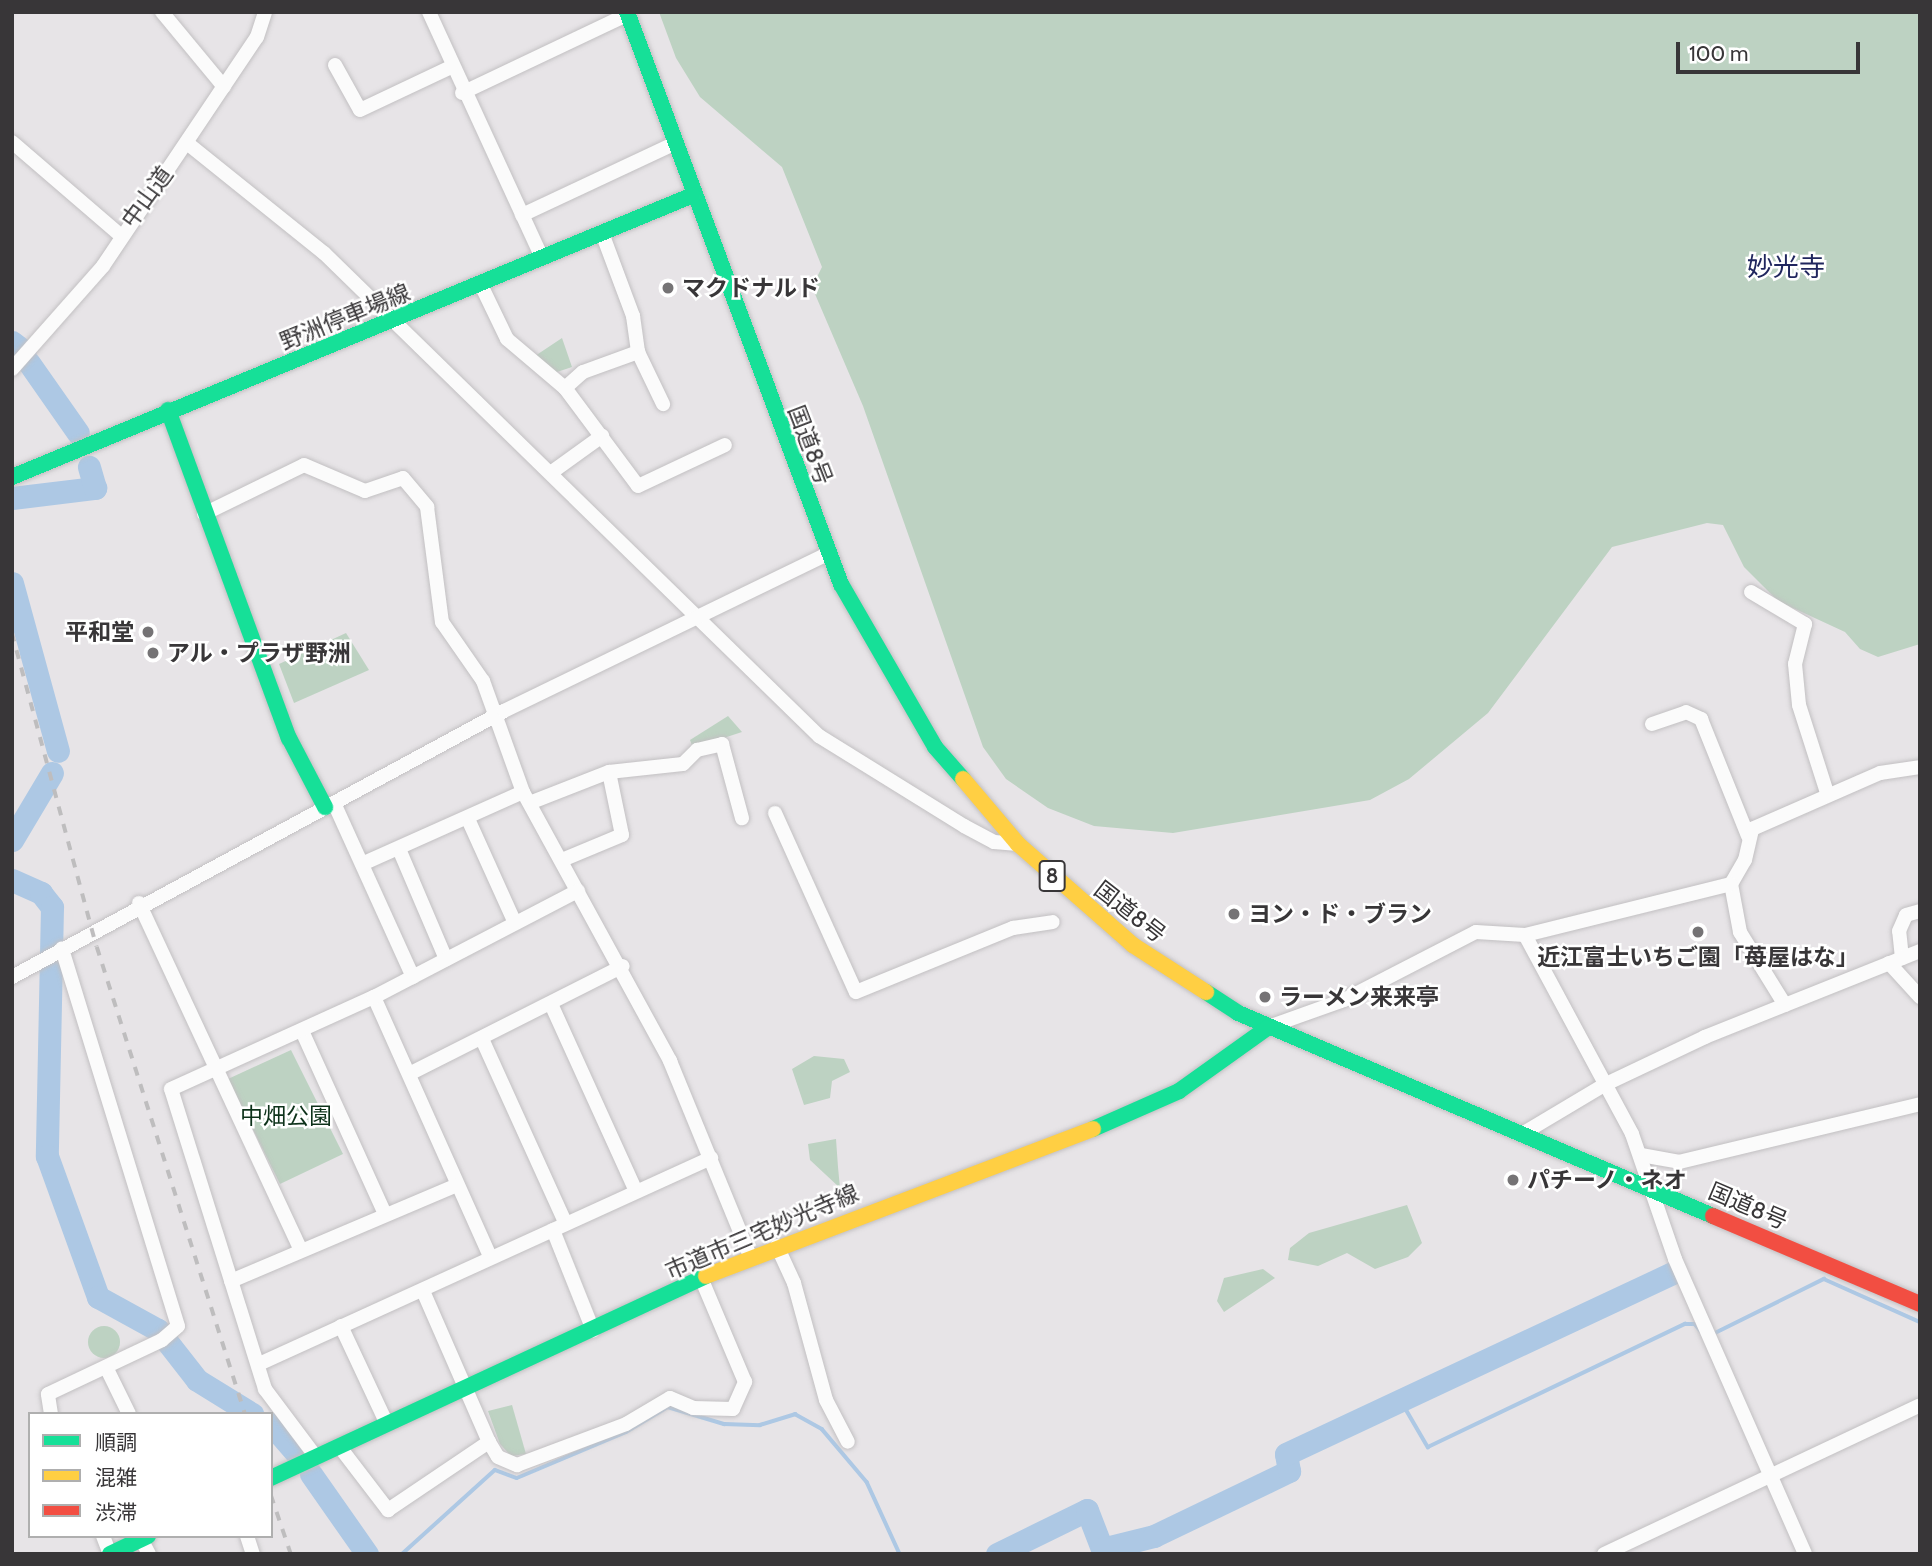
<!DOCTYPE html>
<meta charset="utf-8">
<style>
body{margin:0}
#map{position:relative;width:1932px;height:1566px;overflow:hidden;background:#e7e4e7;font-family:Cabin,"Noto Sans JP",sans-serif}
div>[style]{position:absolute}
[style*='--x']{left:calc(var(--x)*1px);top:calc(var(--y)*1px);width:calc(var(--w)*1px);rotate:calc(var(--a)*1deg)}
.green>*{inset:0;background:#bdd2c2}
.round{border-radius:50%}
.stream>*{height:3.5px;margin:-1.75px;padding:0 1.75px;transform-origin:1.75px;border-radius:1.75px;background:#adc8e4}
.river>*{height:23px;margin:-11.5px;padding:0 11.5px;transform-origin:11.5px;border-radius:11.5px;background:#adc8e4}
.roads{filter:drop-shadow(0 0 2px #c2c0c2) drop-shadow(0 0 2px #c2c0c2)}
.street>*{height:14px;margin:-7px;padding:0 7px;transform-origin:7px;border-radius:7px;background:#fbfbfb}
.fast>*{height:16px;margin:-8px;padding:0 8px;transform-origin:8px;border-radius:8px;background:#16e098}
.slow>*{height:16px;margin:-8px;padding:0 8px;transform-origin:8px;border-radius:8px;background:#ffcf43}
.jam>*{height:16px;margin:-8px;padding:0 8px;transform-origin:8px;border-radius:8px;background:#f24e42}
.rail>*{height:3.5px;margin-top:-1.75px;transform-origin:0;background:repeating-linear-gradient(90deg,#bebdbe 0 9px,transparent 0 18px)}
.dots>*{width:19px;height:19px;translate:-50% -50%;box-sizing:border-box;border:4px solid #fff;border-radius:50%}
span{translate:-50% -50%;white-space:nowrap;text-align:center;line-height:1.15;-webkit-text-stroke:5px #fff;paint-order:stroke}
.shield-label span{padding:2px 5px;background:#fff;border:2px solid;border-radius:5px;-webkit-text-stroke-width:0}
.shield-label{font-size:21px;color:#383638;font-weight:700}
.street-label{font-size:23px;color:#383638}
.poi-label{font-size:23px;color:#383638;font-weight:700}
.left{translate:0 -50%;text-align:left}
.right{translate:-100% -50%;text-align:right}
.park-label{font-size:23px;color:#0d321a}
.quarter-label{font-size:26px;color:#20265e}
.frame{position:absolute;inset:0;border:14px solid #383638;pointer-events:none}
.legend{position:absolute;left:28px;top:1412px;width:245px;height:126px;box-sizing:border-box;background:#fff;border:2px solid #afafaf;margin:0;padding:9px 12px;list-style:none;font-size:21px;color:#383638}
.legend li{display:flex;align-items:center;gap:14px;height:35px}
.legend b{width:35px;border:2px solid #afafaf}
.scale{position:absolute;left:1676px;top:42px;width:184px;height:32px;box-sizing:border-box;border:4px solid #383638;border-top:0;padding-left:9px;font-size:21px;line-height:24px;white-space:nowrap;color:#383638;-webkit-text-stroke:5px #fff;paint-order:stroke}
</style>
<div id="map">
<div class="green">
<i style="clip-path:polygon(659px 12px,1920px 12px,1920px 644px,1878px 657px,1860px 649px,1845px 632px,1778px 601px,1744px 567px,1723px 525px,1707px 523px,1612px 547px,1488px 713px,1409px 779px,1370px 800px,1173px 833px,1094px 826px,1048px 808px,1006px 779px,983px 747px,863px 406px,812px 287px,822px 267px,782px 167px,700px 97px,676px 58px)"></i>
<i style="clip-path:polygon(562px 338px,572px 367px,554px 373px,535px 356px)"></i>
<i style="clip-path:polygon(346px 633px,369px 670px,294px 703px,279px 664px)"></i>
<i style="clip-path:polygon(728px 716px,742px 732px,693px 748px,690px 740px)"></i>
<i style="clip-path:polygon(291px 1050px,343px 1154px,280px 1184px,228px 1079px)"></i>
<i style="clip-path:polygon(814px 1056px,844px 1059px,850px 1072px,832px 1081px,830px 1098px,804px 1105px,792px 1069px)"></i>
<i style="clip-path:polygon(836px 1139px,838px 1167px,840px 1188px,810px 1160px,808px 1144px)"></i>
<i style="clip-path:polygon(1407px 1205px,1422px 1243px,1408px 1257px,1375px 1269px,1347px 1253px,1318px 1266px,1288px 1260px,1290px 1248px,1309px 1233px)"></i>
<i style="clip-path:polygon(1263px 1269px,1275px 1278px,1224px 1312px,1217px 1301px,1224px 1278px)"></i>
<i class="round" style="left:88px;top:1326px;width:32px;height:32px"></i>
<i style="clip-path:polygon(512px 1405px,526px 1454px,511px 1456px,500px 1444px,488px 1411px)"></i>
</div>
<div class="stream">
<i style="--x:1713;--y:1334;--w:124;--a:-26.4"></i>
<i style="--x:1824;--y:1279;--w:105;--a:24.1"></i>
<i style="--x:1400;--y:1399;--w:56;--a:59.7"></i>
<i style="--x:1428;--y:1447;--w:285;--a:-25.6"></i>
<i style="--x:1685;--y:1324;--w:10;--a:0"></i>
<i style="--x:1695;--y:1324;--w:17;--a:50"></i>
<i style="--x:402;--y:1554;--w:125;--a:-42.1"></i>
<i style="--x:495;--y:1470;--w:23;--a:20"></i>
<i style="--x:517;--y:1478;--w:118;--a:-22.9"></i>
<i style="--x:626;--y:1432;--w:49;--a:-30.8"></i>
<i style="--x:668;--y:1407;--w:59;--a:16.9"></i>
<i style="--x:724;--y:1424;--w:36;--a:2"></i>
<i style="--x:760;--y:1425;--w:37;--a:-17"></i>
<i style="--x:795;--y:1414;--w:31;--a:29"></i>
<i style="--x:822;--y:1429;--w:70;--a:49.7"></i>
<i style="--x:867;--y:1482;--w:79;--a:65.4"></i>
</div>
<div class="river">
<i style="--x:12;--y:342;--w:16;--a:38"></i>
<i style="--x:29;--y:363;--w:85;--a:55"></i>
<i style="--x:12;--y:498;--w:84;--a:-6.9"></i>
<i style="--x:95;--y:488;--w:22;--a:-106"></i>
<i style="--x:12;--y:583;--w:174;--a:74.7"></i>
<i style="--x:12;--y:840;--w:78;--a:-59.2"></i>
<i style="--x:12;--y:880;--w:32;--a:24"></i>
<i style="--x:41;--y:893;--w:18;--a:52"></i>
<i style="--x:52;--y:907;--w:249;--a:91.2"></i>
<i style="--x:47;--y:1156;--w:150;--a:70.1"></i>
<i style="--x:98;--y:1297;--w:68;--a:28.8"></i>
<i style="--x:158;--y:1330;--w:63;--a:52"></i>
<i style="--x:197;--y:1380;--w:65;--a:31.7"></i>
<i style="--x:271;--y:1424;--w:37;--a:49"></i>
<i style="--x:311;--y:1474;--w:98;--a:55"></i>
<i style="--x:997;--y:1554;--w:100;--a:-26.1"></i>
<i style="--x:1087;--y:1510;--w:42;--a:69"></i>
<i style="--x:1102;--y:1549;--w:54;--a:-14"></i>
<i style="--x:1154;--y:1536;--w:150;--a:-25.7"></i>
<i style="--x:1289;--y:1471;--w:17;--a:-100"></i>
<i style="--x:1286;--y:1454;--w:429;--a:-25.1"></i>
</div>
<div class="roads">
<div class="street">
<i style="--x:162;--y:12;--w:97;--a:50.4"></i>
<i style="--x:429;--y:12;--w:271;--a:65.3"></i>
<i style="--x:335;--y:65;--w:51;--a:60.9"></i>
<i style="--x:360;--y:110;--w:101;--a:-25.3"></i>
<i style="--x:462;--y:93;--w:184;--a:-25.4"></i>
<i style="--x:12;--y:142;--w:143;--a:40.7"></i>
<i style="--x:187;--y:143;--w:176;--a:38.8"></i>
<i style="--x:324;--y:253;--w:692;--a:44.3"></i>
<i style="--x:819;--y:736;--w:171;--a:31.8"></i>
<i style="--x:964;--y:826;--w:34;--a:28"></i>
<i style="--x:994;--y:842;--w:24;--a:5"></i>
<i style="--x:522;--y:215;--w:170;--a:-25.1"></i>
<i style="--x:602;--y:233;--w:89;--a:69.5"></i>
<i style="--x:633;--y:316;--w:36;--a:82"></i>
<i style="--x:638;--y:352;--w:58;--a:64.3"></i>
<i style="--x:481;--y:285;--w:60;--a:64.3"></i>
<i style="--x:507;--y:339;--w:76;--a:40.2"></i>
<i style="--x:565;--y:388;--w:122;--a:53.3"></i>
<i style="--x:638;--y:486;--w:96;--a:-25.2"></i>
<i style="--x:12;--y:369;--w:137;--a:-48.5"></i>
<i style="--x:103;--y:266;--w:276;--a:-56.1"></i>
<i style="--x:257;--y:37;--w:26;--a:-72"></i>
<i style="--x:565;--y:388;--w:24;--a:-42"></i>
<i style="--x:583;--y:372;--w:59;--a:-20"></i>
<i style="--x:552;--y:472;--w:62;--a:-35.8"></i>
<i style="--x:204;--y:514;--w:111;--a:-26.1"></i>
<i style="--x:304;--y:465;--w:66;--a:23.1"></i>
<i style="--x:365;--y:491;--w:40;--a:-18.9"></i>
<i style="--x:403;--y:478;--w:38;--a:50"></i>
<i style="--x:427;--y:507;--w:116;--a:82.6"></i>
<i style="--x:442;--y:622;--w:72;--a:55.2"></i>
<i style="--x:483;--y:681;--w:118;--a:70.2"></i>
<i style="--x:523;--y:792;--w:307;--a:61.3"></i>
<i style="--x:670;--y:1061;--w:211;--a:67.7"></i>
<i style="--x:1751;--y:592;--w:63;--a:30.7"></i>
<i style="--x:1805;--y:624;--w:41;--a:104"></i>
<i style="--x:1795;--y:664;--w:41;--a:84.4"></i>
<i style="--x:1799;--y:705;--w:92;--a:72.3"></i>
<i style="--x:1652;--y:724;--w:36;--a:-19"></i>
<i style="--x:1686;--y:712;--w:17;--a:25"></i>
<i style="--x:1701;--y:719;--w:126;--a:68.1"></i>
<i style="--x:532;--y:802;--w:83;--a:-21.3"></i>
<i style="--x:609;--y:772;--w:74;--a:-6.2"></i>
<i style="--x:683;--y:764;--w:20;--a:-45"></i>
<i style="--x:697;--y:750;--w:26;--a:-13"></i>
<i style="--x:722;--y:744;--w:77;--a:74.9"></i>
<i style="--x:334;--y:803;--w:191;--a:65.6"></i>
<i style="--x:775;--y:813;--w:196;--a:65.7"></i>
<i style="--x:856;--y:992;--w:170;--a:-22.2"></i>
<i style="--x:1013;--y:928;--w:40;--a:-8.5"></i>
<i style="--x:468;--y:819;--w:114;--a:65.7"></i>
<i style="--x:399;--y:849;--w:120;--a:66.9"></i>
<i style="--x:562;--y:860;--w:65;--a:-22.6"></i>
<i style="--x:622;--y:835;--w:64;--a:-101.7"></i>
<i style="--x:362;--y:864;--w:176;--a:-24.1"></i>
<i style="--x:139;--y:903;--w:383;--a:65"></i>
<i style="--x:1525;--y:935;--w:226;--a:61.7"></i>
<i style="--x:1632;--y:1134;--w:132;--a:71"></i>
<i style="--x:1675;--y:1259;--w:322;--a:66.2"></i>
<i style="--x:1902;--y:958;--w:27;--a:-96"></i>
<i style="--x:1899;--y:931;--w:17;--a:-66"></i>
<i style="--x:1906;--y:915;--w:15;--a:-16"></i>
<i style="--x:1889;--y:963;--w:46;--a:47.6"></i>
<i style="--x:12;--y:977;--w:559;--a:-28.4"></i>
<i style="--x:504;--y:711;--w:359;--a:-25.9"></i>
<i style="--x:374;--y:997;--w:284;--a:65.9"></i>
<i style="--x:551;--y:1004;--w:205;--a:65.6"></i>
<i style="--x:1785;--y:1005;--w:86;--a:-121.7"></i>
<i style="--x:1740;--y:932;--w:49;--a:-100.6"></i>
<i style="--x:1731;--y:884;--w:28;--a:-60"></i>
<i style="--x:1745;--y:860;--w:32;--a:-77"></i>
<i style="--x:1752;--y:829;--w:140;--a:-23.6"></i>
<i style="--x:1880;--y:773;--w:40;--a:-8.5"></i>
<i style="--x:1271;--y:1026;--w:77;--a:-19.6"></i>
<i style="--x:1344;--y:1000;--w:148;--a:-27.3"></i>
<i style="--x:1476;--y:932;--w:49;--a:3.5"></i>
<i style="--x:1525;--y:935;--w:212;--a:-13.9"></i>
<i style="--x:302;--y:1031;--w:201;--a:65.6"></i>
<i style="--x:482;--y:1039;--w:201;--a:65.6"></i>
<i style="--x:411;--y:1073;--w:237;--a:-26.8"></i>
<i style="--x:1522;--y:1134;--w:98;--a:-30.8"></i>
<i style="--x:1606;--y:1084;--w:110;--a:-25.4"></i>
<i style="--x:1705;--y:1037;--w:232;--a:-21.8"></i>
<i style="--x:1641;--y:1155;--w:39;--a:10"></i>
<i style="--x:1679;--y:1162;--w:248;--a:-13.5"></i>
<i style="--x:553;--y:1230;--w:108;--a:68.2"></i>
<i style="--x:777;--y:1246;--w:41;--a:65.3"></i>
<i style="--x:794;--y:1283;--w:121;--a:74.7"></i>
<i style="--x:826;--y:1400;--w:47;--a:62.4"></i>
<i style="--x:231;--y:1281;--w:246;--a:-23"></i>
<i style="--x:423;--y:1291;--w:165;--a:66.4"></i>
<i style="--x:489;--y:1442;--w:17;--a:59"></i>
<i style="--x:498;--y:1457;--w:21;--a:23"></i>
<i style="--x:517;--y:1465;--w:116;--a:-20.6"></i>
<i style="--x:626;--y:1424;--w:51;--a:-30.6"></i>
<i style="--x:670;--y:1398;--w:25;--a:23"></i>
<i style="--x:693;--y:1408;--w:40;--a:1.4"></i>
<i style="--x:733;--y:1409;--w:30;--a:-66"></i>
<i style="--x:745;--y:1382;--w:111;--a:-112.9"></i>
<i style="--x:341;--y:1326;--w:108;--a:64.9"></i>
<i style="--x:259;--y:1364;--w:497;--a:-24.5"></i>
<i style="--x:106;--y:1367;--w:52;--a:63.9"></i>
<i style="--x:51;--y:1414;--w:20;--a:-99"></i>
<i style="--x:48;--y:1394;--w:126;--a:-25.3"></i>
<i style="--x:162;--y:1340;--w:21;--a:-41"></i>
<i style="--x:178;--y:1326;--w:395;--a:-107.1"></i>
<i style="--x:339;--y:1446;--w:81;--a:52.6"></i>
<i style="--x:388;--y:1510;--w:122;--a:-34"></i>
<i style="--x:316;--y:1457;--w:85;--a:-126.9"></i>
<i style="--x:265;--y:1389;--w:314;--a:-107.4"></i>
<i style="--x:171;--y:1089;--w:223;--a:-24.4"></i>
<i style="--x:374;--y:997;--w:230;--a:-27.5"></i>
<i style="--x:103;--y:1536;--w:19;--a:69"></i>
<i style="--x:247;--y:1536;--w:19;--a:72"></i>
<i style="--x:141;--y:1539;--w:17;--a:62"></i>
<i style="--x:1604;--y:1554;--w:349;--a:-25.2"></i>
</div>
<div class="fast">
<i style="--x:627;--y:12;--w:611;--a:69.49"></i>
<i style="--x:841;--y:584;--w:188;--a:60"></i>
<i style="--x:935;--y:747;--w:43;--a:48.8"></i>
<i style="--x:168;--y:410;--w:350;--a:69.8"></i>
<i style="--x:289;--y:738;--w:78;--a:62.4"></i>
<i style="--x:12;--y:477;--w:737;--a:-22.49"></i>
<i style="--x:1206;--y:992;--w:38;--a:33"></i>
<i style="--x:1238;--y:1013;--w:517;--a:23.14"></i>
<i style="--x:1093;--y:1129;--w:94;--a:-23.8"></i>
<i style="--x:1179;--y:1091;--w:108;--a:-35.6"></i>
<i style="--x:271;--y:1478;--w:480;--a:-24.9"></i>
<i style="--x:110;--y:1554;--w:42;--a:-25.3"></i>
</div>
<div class="slow">
<i style="--x:963;--y:779;--w:85;--a:49.8"></i>
<i style="--x:1018;--y:844;--w:153;--a:41.3"></i>
<i style="--x:1133;--y:945;--w:87;--a:32.8"></i>
<i style="--x:706;--y:1276;--w:414;--a:-20.8"></i>
</div>
<div class="jam">
<i style="--x:1713;--y:1216;--w:225;--a:23"></i>
</div>
</div>
<div class="rail">
<i style="--x:12;--y:633;--w:325;--a:74.9"></i>
<i style="--x:97;--y:947;--w:490;--a:72.4"></i>
<i style="--x:271;--y:1495;--w:62;--a:71.3"></i>
</div>
<div class="dots">
<i style="left:668px;top:288px;background:#757375"></i>
<i style="left:148px;top:632px;background:#757375"></i>
<i style="left:153px;top:653px;background:#757375"></i>
<i style="left:1234px;top:914px;background:#757375"></i>
<i style="left:1698px;top:932px;background:#757375"></i>
<i style="left:1265px;top:997px;background:#757375"></i>
<i style="left:1513px;top:1180px;background:#757375"></i>
</div>
<div class="shield-label">
<span style="left:1052px;top:876px">8</span>
</div>
<div class="street-label">
<span style="left:147px;top:197px;rotate:-54deg">中山道</span>
<span style="left:345px;top:317px;rotate:-22deg">野洲停車場線</span>
<span style="left:810px;top:445px;rotate:69deg">国道8号</span>
<span style="left:1130px;top:912px;rotate:38deg">国道8号</span>
<span style="left:1748px;top:1206px;rotate:23deg">国道8号</span>
<span style="left:762px;top:1232px;rotate:-23deg">市道市三宅妙光寺線</span>
</div>
<div class="poi-label">
<span class="left" style="left:682px;top:288px">マクドナルド</span>
<span class="right" style="left:134px;top:632px">平和堂</span>
<span class="left" style="left:167px;top:653px">アル・プラザ野洲</span>
<span class="left" style="left:1248px;top:914px">ヨン・ド・ブラン</span>
<span style="left:1698px;top:957px">近江富士いちご園「苺屋はな」</span>
<span class="left" style="left:1279px;top:997px">ラーメン来来亭</span>
<span class="left" style="left:1527px;top:1180px">パチーノ・ネオ</span>
</div>
<div class="park-label">
<span style="left:286px;top:1116px">中畑公園</span>
</div>
<div class="quarter-label">
<span style="left:1786px;top:268px">妙光寺</span>
</div>
<div class="frame"></div>
<ul class="legend">
<li><b style="height:9px;background:#16e098"></b>順調</li>
<li><b style="height:9px;background:#ffcf43"></b>混雑</li>
<li><b style="height:9px;background:#f24e42"></b>渋滞</li>
</ul>
<div class="scale">100 m</div>
</div>
